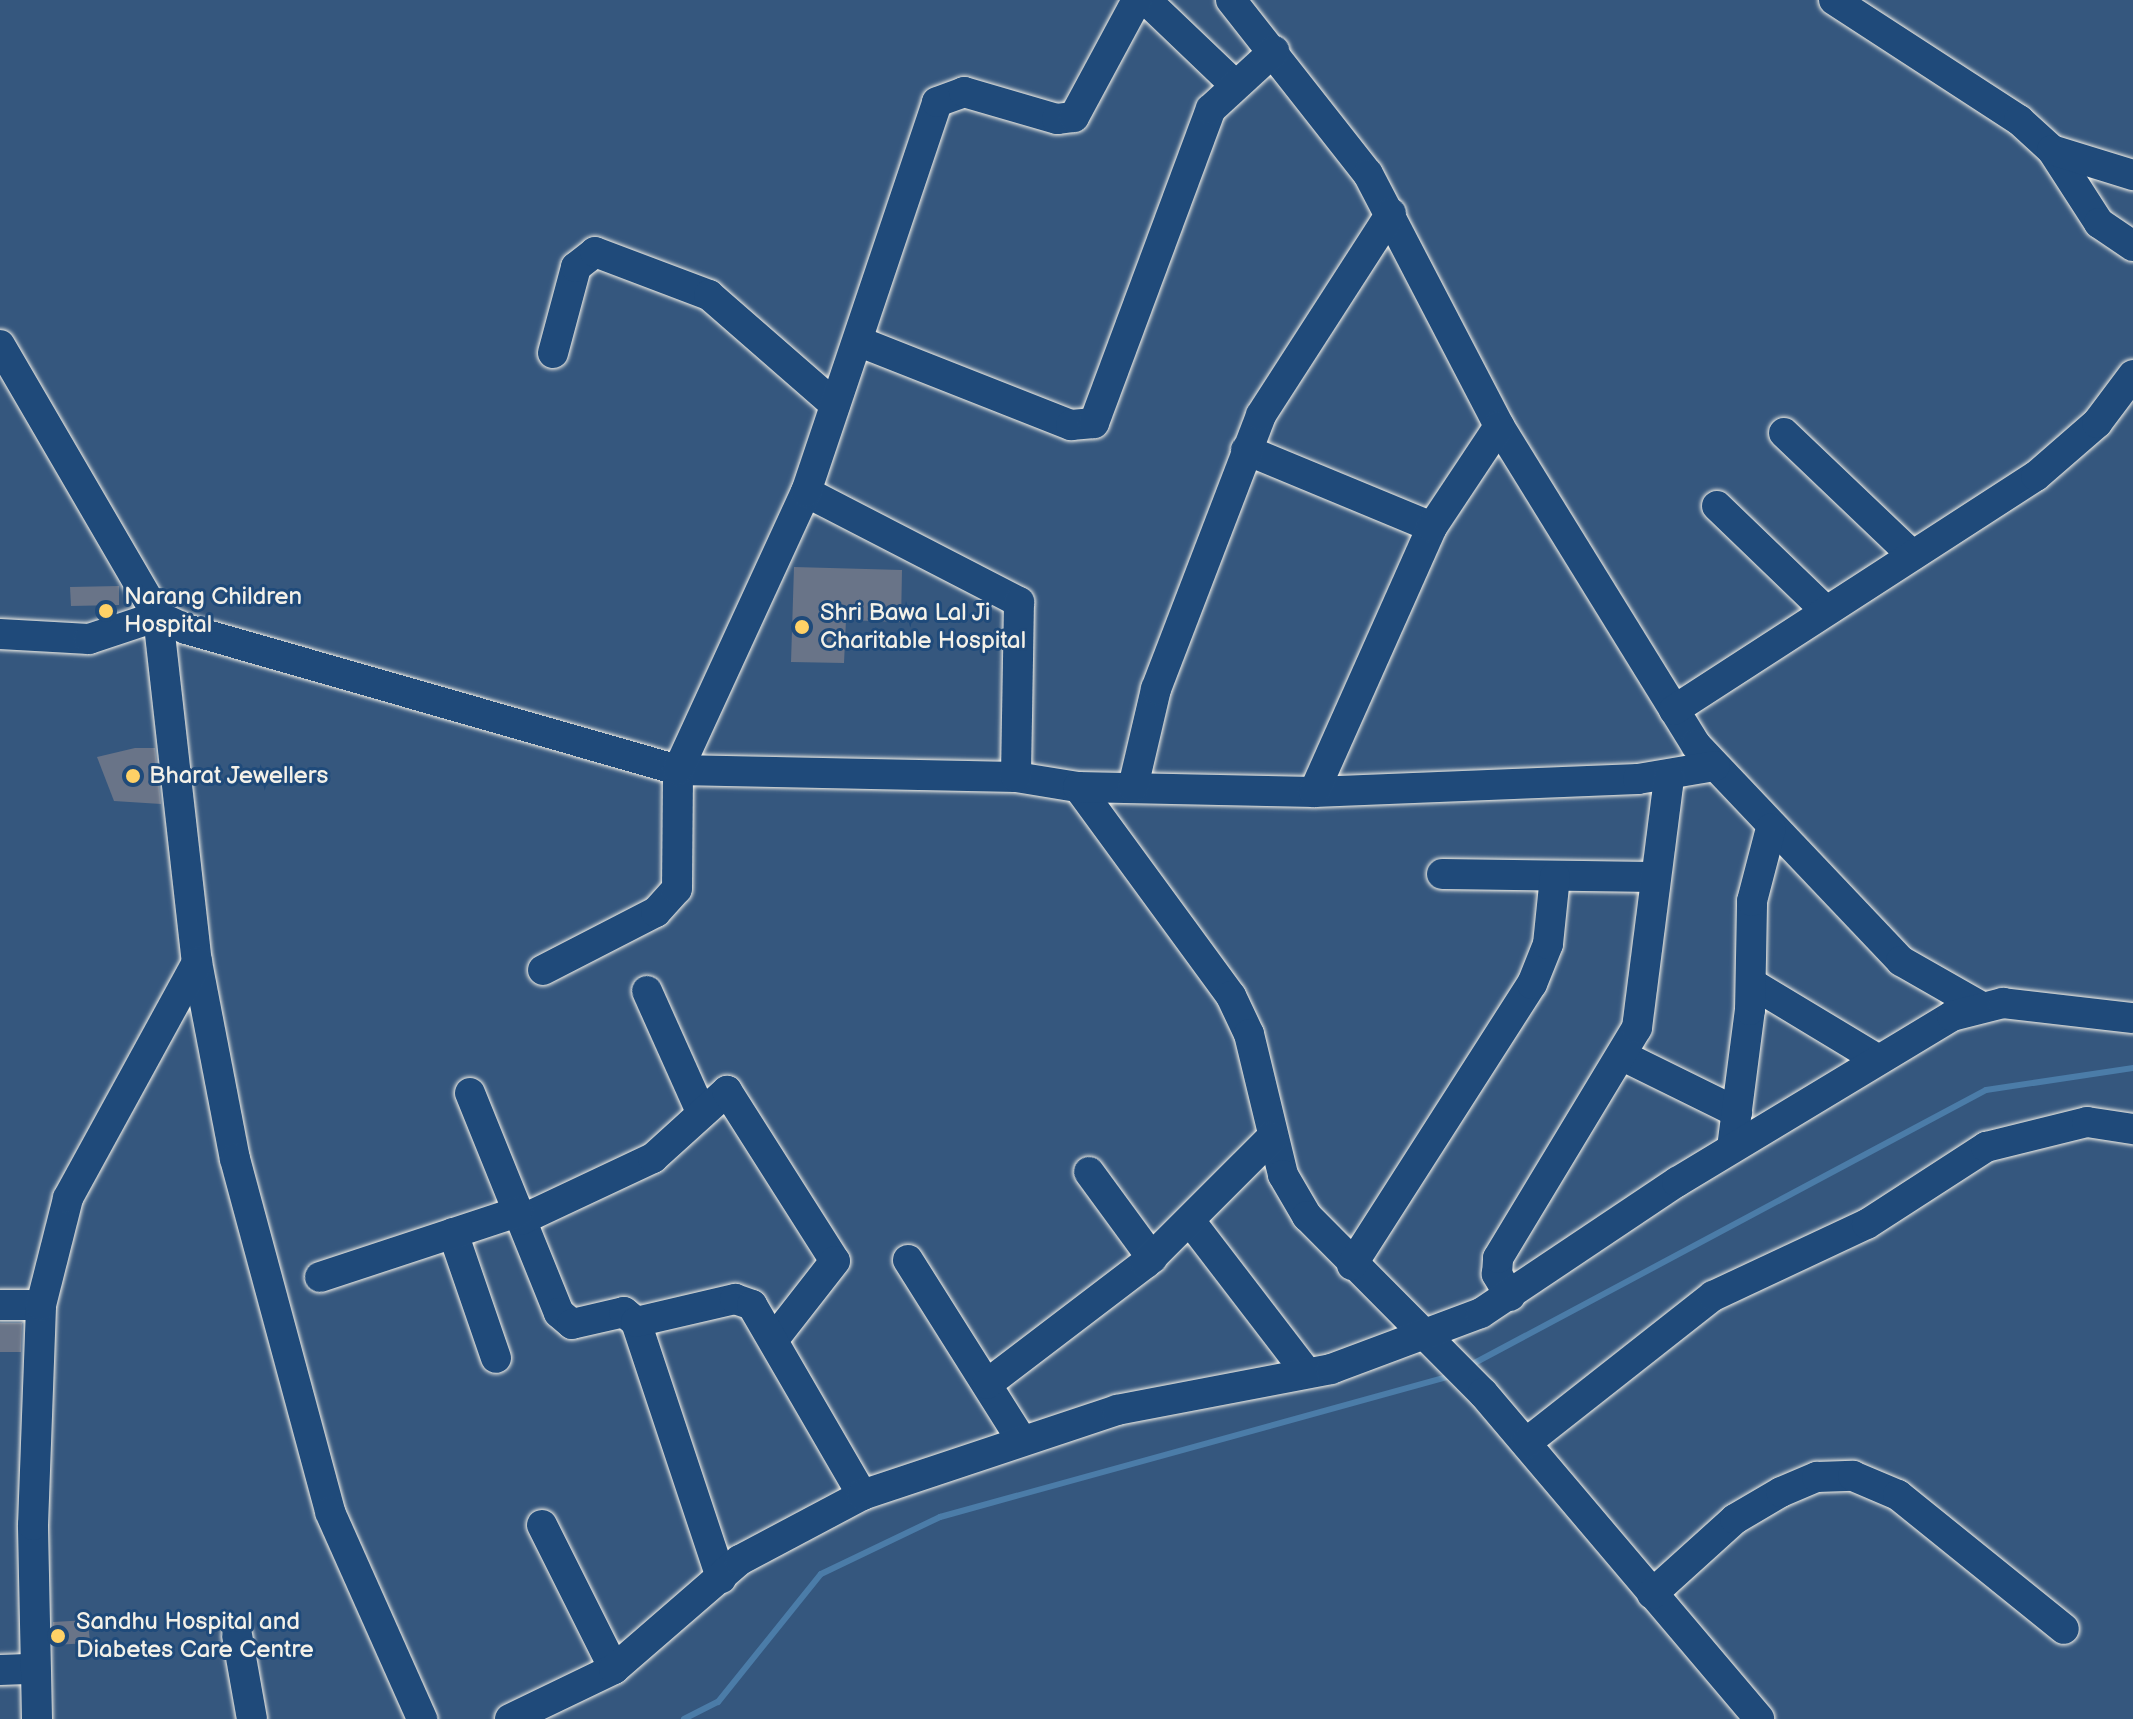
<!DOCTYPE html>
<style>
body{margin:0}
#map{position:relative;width:2133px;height:1719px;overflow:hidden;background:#35577e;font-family:"Balsamiq Sans",sans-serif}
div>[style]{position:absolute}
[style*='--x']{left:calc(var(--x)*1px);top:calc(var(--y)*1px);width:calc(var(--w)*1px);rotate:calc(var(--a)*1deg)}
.stream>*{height:6px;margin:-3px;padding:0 3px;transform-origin:3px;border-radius:3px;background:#4b7ca8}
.building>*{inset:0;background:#697488}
.roads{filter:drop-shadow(0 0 2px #f4f1e8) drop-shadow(0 0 2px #f4f1e8)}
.minor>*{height:30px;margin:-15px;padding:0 15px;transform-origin:15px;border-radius:15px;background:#1f4a7a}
.dots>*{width:22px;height:22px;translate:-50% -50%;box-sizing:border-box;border:4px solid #1f4a7a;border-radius:50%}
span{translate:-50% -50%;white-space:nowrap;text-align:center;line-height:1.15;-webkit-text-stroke:6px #1f4a7a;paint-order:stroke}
.poi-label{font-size:24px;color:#f4f1e8}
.left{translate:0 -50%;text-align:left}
</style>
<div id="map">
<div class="stream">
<i style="--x:1467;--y:1367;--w:588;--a:-28.09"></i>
<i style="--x:1986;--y:1090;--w:149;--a:-8.5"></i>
<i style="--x:684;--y:1719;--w:38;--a:-27"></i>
<i style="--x:718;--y:1702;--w:164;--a:-51.2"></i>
<i style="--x:821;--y:1574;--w:132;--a:-25.6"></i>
<i style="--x:940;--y:1517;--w:533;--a:-15.44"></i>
</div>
<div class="building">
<i style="clip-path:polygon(794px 567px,902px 570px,901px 622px,846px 620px,844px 663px,791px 662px)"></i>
<i style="clip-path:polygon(119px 586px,119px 605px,71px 606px,70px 587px)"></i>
<i style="clip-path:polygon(135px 748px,155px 748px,161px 804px,114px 801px,97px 757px)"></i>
<i style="clip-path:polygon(0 1323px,22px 1323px,21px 1352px,0 1352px)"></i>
<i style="clip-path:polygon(88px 1620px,90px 1643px,53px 1645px,53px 1622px)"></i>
</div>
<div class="roads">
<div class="minor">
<i style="--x:1146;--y:0;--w:120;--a:43.7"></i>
<i style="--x:1231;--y:0;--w:221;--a:51.8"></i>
<i style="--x:1368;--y:174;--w:284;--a:62.5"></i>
<i style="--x:1499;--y:426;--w:375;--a:58.3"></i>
<i style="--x:1696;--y:745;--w:298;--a:46.5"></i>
<i style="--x:1901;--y:961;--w:89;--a:29.7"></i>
<i style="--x:1834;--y:0;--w:221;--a:33"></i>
<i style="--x:2019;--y:120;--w:45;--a:42.3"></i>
<i style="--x:2052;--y:150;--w:87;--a:57.2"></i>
<i style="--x:2099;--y:223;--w:41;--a:34.1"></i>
<i style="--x:2052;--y:150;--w:85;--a:17.2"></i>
<i style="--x:860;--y:342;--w:227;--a:21.5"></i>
<i style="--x:1071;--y:425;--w:23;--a:-5"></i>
<i style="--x:1094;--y:423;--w:335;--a:-69.6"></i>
<i style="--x:1211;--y:109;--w:86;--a:-42.6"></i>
<i style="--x:0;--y:345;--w:314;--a:59.8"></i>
<i style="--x:158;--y:616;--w:31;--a:25"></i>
<i style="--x:186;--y:629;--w:512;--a:15.99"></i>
<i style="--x:678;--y:770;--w:338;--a:1.2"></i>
<i style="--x:1016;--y:777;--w:63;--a:9.2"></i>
<i style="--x:1078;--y:787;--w:259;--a:53.8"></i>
<i style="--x:1231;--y:996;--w:42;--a:64.7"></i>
<i style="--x:1249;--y:1034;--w:145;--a:76.4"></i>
<i style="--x:1283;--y:1175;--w:48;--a:59.7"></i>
<i style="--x:1307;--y:1216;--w:250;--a:45.2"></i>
<i style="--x:1483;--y:1393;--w:427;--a:49.7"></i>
<i style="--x:553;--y:353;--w:89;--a:-75"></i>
<i style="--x:576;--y:267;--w:24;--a:-38"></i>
<i style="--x:595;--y:252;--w:122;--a:20.7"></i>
<i style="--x:709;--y:295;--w:167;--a:41.1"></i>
<i style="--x:1784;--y:433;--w:177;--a:43.6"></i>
<i style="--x:1246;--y:450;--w:201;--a:22.5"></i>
<i style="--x:806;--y:492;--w:240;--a:27.3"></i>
<i style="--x:1019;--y:602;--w:175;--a:91"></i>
<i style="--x:1717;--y:506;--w:151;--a:43.9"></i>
<i style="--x:0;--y:634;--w:89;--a:3.2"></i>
<i style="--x:89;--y:639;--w:73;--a:-18.4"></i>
<i style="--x:158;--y:616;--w:348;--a:83.6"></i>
<i style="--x:197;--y:962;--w:201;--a:79.1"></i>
<i style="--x:235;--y:1159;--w:366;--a:74.9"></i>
<i style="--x:330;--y:1512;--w:227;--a:66"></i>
<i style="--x:1674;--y:710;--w:431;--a:-32.9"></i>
<i style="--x:2036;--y:476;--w:81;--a:-41"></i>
<i style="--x:2097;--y:423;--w:60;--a:-53.1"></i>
<i style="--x:1078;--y:787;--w:236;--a:1.2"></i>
<i style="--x:1314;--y:792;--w:324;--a:-2.3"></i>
<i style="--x:1638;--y:779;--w:78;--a:-9.6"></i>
<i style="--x:1133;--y:787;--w:101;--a:-76.8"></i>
<i style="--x:1156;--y:689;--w:293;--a:-69"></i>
<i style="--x:1261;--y:415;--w:240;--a:-57.2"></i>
<i style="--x:1314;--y:792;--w:290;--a:-66"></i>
<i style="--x:1432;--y:527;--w:121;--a:-56.4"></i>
<i style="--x:1442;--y:874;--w:213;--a:0.8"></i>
<i style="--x:543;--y:970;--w:127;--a:-27.2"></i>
<i style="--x:656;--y:912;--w:31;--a:-48"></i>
<i style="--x:677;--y:889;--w:119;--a:-89.5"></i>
<i style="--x:678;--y:770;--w:306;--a:-65.3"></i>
<i style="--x:806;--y:492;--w:411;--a:-71.4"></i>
<i style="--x:937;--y:102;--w:29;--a:-20"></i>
<i style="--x:964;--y:92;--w:97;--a:16.2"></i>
<i style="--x:1057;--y:119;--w:17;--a:-7"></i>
<i style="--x:1074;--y:117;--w:133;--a:-61.7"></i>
<i style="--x:1751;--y:983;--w:147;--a:31.1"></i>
<i style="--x:647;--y:991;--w:133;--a:65.9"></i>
<i style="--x:1625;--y:1057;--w:125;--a:26.2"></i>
<i style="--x:470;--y:1093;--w:237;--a:68"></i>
<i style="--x:559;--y:1313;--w:17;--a:40"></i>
<i style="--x:572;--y:1324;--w:53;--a:-13"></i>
<i style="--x:624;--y:1312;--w:16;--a:40"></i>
<i style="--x:636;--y:1322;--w:270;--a:71.6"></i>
<i style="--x:1732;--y:1148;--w:139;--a:-82.6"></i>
<i style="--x:1750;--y:1010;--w:109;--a:-88.9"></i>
<i style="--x:1752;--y:901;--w:75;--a:-75.4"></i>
<i style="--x:1089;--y:1172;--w:107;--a:53.8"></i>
<i style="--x:521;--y:1220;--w:146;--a:-25.2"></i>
<i style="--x:653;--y:1158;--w:100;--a:-42.2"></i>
<i style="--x:727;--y:1091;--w:201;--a:57.6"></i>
<i style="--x:835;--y:1261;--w:99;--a:128"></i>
<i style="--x:1191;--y:1222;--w:190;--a:52.5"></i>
<i style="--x:453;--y:1233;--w:132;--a:71"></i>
<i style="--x:908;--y:1260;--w:214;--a:57.8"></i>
<i style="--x:1352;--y:1265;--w:334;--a:-57.4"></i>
<i style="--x:1532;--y:984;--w:43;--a:-68.2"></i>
<i style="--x:1548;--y:944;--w:68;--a:-84.1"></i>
<i style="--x:320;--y:1277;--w:208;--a:-18.2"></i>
<i style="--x:1510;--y:1296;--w:26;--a:-121"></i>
<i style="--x:1497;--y:1274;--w:16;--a:-86"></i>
<i style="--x:1498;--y:1258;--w:269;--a:-58.9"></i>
<i style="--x:1637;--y:1028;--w:253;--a:-82.7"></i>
<i style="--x:0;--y:1305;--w:41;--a:0"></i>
<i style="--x:636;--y:1322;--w:102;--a:-13.1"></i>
<i style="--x:735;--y:1299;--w:18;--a:19"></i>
<i style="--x:752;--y:1305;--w:220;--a:59.9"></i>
<i style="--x:987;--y:1384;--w:200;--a:-37.3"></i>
<i style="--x:1146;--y:1263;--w:178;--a:-45"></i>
<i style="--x:1526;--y:1443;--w:238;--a:-38.2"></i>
<i style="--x:1713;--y:1296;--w:170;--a:-25.1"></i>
<i style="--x:1867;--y:1224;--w:142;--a:-32.9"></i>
<i style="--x:1986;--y:1147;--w:104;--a:-13.9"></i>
<i style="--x:2087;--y:1122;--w:47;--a:8.7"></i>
<i style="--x:542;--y:1525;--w:161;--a:63.4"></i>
<i style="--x:1652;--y:1594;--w:112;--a:-42.1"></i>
<i style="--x:1735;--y:1519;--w:53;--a:-30.4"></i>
<i style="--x:1781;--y:1492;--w:39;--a:-23"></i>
<i style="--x:1817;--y:1477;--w:36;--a:-2"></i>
<i style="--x:1853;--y:1476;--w:49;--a:22.9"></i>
<i style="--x:1898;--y:1495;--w:213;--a:38.9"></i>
<i style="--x:237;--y:1635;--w:85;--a:79.9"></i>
<i style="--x:0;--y:1670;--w:34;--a:-2"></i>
<i style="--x:37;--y:1719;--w:194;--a:-91.2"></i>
<i style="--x:33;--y:1525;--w:220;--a:-87.9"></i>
<i style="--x:41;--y:1305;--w:110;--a:-75.8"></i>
<i style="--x:68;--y:1198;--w:269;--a:-61.3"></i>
<i style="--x:510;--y:1719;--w:115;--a:-25.7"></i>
<i style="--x:614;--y:1669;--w:167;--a:-40.9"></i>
<i style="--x:740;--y:1560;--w:138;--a:-28"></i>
<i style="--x:862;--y:1495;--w:269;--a:-18.4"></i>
<i style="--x:1117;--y:1410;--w:218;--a:-10.8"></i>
<i style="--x:1331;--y:1369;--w:160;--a:-20.5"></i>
<i style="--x:1481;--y:1313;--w:236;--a:-33.8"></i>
<i style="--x:1677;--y:1182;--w:321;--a:-31.1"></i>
<i style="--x:1952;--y:1016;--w:53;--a:-14.3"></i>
<i style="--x:2003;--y:1003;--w:131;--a:6.6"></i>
</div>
</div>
<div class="dots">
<i style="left:106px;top:611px;background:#ffd166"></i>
<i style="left:802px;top:627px;background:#ffd166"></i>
<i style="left:133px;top:776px;background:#ffd166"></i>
<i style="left:58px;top:1636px;background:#ffd166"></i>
</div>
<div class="poi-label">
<span class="left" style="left:124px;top:611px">Narang Children<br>Hospital</span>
<span class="left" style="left:820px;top:627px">Shri Bawa Lal Ji<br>Charitable Hospital</span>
<span class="left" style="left:149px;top:776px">Bharat Jewellers</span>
<span class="left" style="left:76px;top:1636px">Sandhu Hospital and<br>Diabetes Care Centre</span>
</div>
</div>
